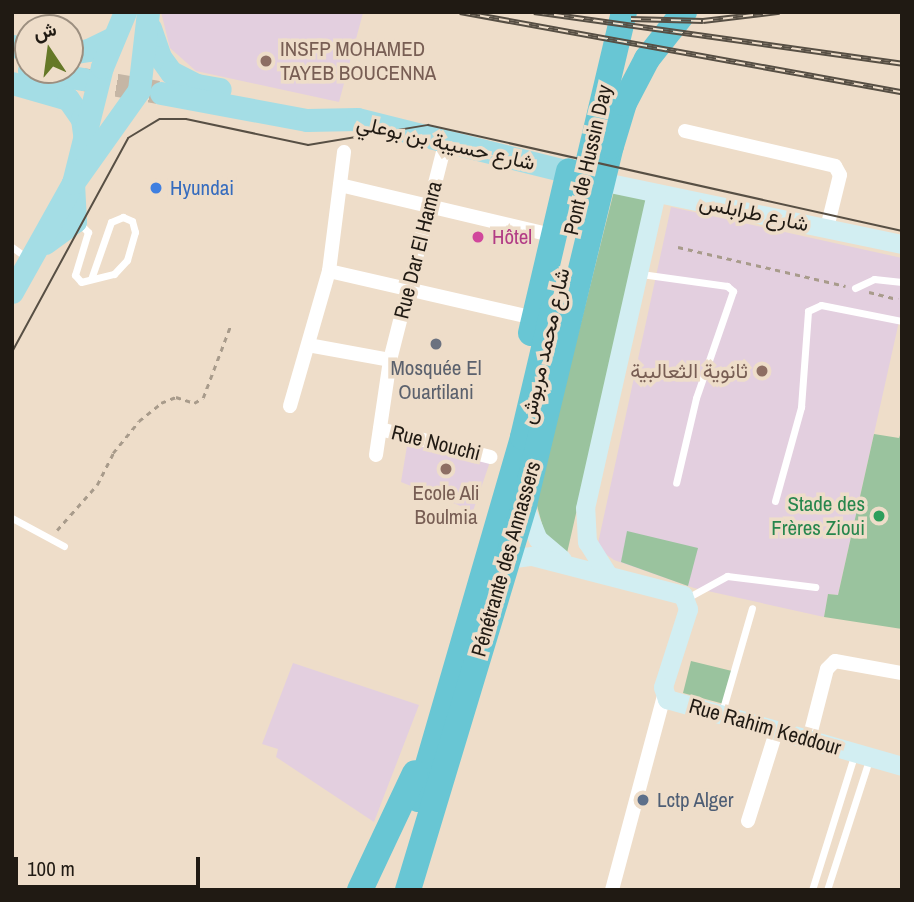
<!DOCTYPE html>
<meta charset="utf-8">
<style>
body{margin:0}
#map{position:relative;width:914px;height:902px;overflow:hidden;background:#eeddc9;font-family:"Archivo Narrow",Vazirmatn,sans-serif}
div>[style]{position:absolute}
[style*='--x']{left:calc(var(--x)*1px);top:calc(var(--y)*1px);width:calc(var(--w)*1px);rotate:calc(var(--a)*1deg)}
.education>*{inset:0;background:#e3cfdf}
.green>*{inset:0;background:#9ac39e}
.primary-tunnel>*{height:23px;margin-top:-11.5px;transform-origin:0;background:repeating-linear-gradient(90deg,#c5b6a5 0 23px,transparent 0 34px)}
.path>*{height:2.5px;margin-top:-1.25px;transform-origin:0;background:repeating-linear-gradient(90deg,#a89b8b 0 5px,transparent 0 10px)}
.lane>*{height:7px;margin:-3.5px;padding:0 3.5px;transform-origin:3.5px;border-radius:3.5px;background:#fff}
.street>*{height:14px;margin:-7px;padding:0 7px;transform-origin:7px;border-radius:7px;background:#fff}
.secondary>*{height:19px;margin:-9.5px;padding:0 9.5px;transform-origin:9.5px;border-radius:9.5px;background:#d2eef2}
.primary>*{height:23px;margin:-11.5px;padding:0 11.5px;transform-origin:11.5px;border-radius:11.5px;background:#a4dde5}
.highway>*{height:26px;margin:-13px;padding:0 13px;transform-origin:13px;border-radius:13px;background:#68c6d4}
.tram>*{height:2px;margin:-1px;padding:0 1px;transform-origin:1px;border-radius:1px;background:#574f44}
.rail>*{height:6px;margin-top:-3px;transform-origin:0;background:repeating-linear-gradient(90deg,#eeddc9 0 10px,#574f44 0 20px);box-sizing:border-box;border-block:2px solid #574f44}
.dots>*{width:19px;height:19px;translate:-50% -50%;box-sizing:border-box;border:4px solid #eeddc9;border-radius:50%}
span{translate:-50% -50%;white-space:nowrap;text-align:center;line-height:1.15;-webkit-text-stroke:7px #eeddc9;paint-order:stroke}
.education-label{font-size:21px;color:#785e54}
.left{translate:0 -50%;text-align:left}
.right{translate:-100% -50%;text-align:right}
.street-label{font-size:21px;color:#201a13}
.shop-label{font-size:21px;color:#366cbe}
.hotel-label{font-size:21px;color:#b23c85}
.worship-label{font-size:21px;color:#5b616d}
.leisure-label{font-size:21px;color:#27864d}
.service-label{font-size:21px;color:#4e5e75}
.frame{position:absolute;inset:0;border:14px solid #201a13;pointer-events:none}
.north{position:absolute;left:14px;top:14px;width:70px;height:70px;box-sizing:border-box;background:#eeddc9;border:2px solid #9c8f80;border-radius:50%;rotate:347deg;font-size:19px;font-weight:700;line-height:28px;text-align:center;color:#201a13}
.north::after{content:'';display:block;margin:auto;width:24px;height:32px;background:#657827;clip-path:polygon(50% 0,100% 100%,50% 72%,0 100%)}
.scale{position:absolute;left:14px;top:857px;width:186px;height:32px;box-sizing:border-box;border:4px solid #201a13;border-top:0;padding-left:9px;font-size:21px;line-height:24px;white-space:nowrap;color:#201a13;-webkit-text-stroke:5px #eeddc9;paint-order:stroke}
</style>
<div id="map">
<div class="education">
<i style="clip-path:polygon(161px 12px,363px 13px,339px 102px,196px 71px,170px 48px)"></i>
<i style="clip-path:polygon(671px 207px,902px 258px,902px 308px,838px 595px,828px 594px,824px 617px,694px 588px,614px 560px,597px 548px)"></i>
<i style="clip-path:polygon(408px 440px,491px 459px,473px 511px,401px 482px)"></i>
<i style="clip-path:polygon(293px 663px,419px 705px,374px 822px,276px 757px,278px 749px,262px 744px)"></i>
</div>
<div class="green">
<i style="clip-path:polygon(615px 187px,648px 198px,567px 553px,545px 535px,536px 502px)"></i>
<i style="clip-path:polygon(902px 429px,902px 629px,824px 617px,828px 594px,838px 595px,874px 434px,899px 438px)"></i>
<i style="clip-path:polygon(627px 531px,698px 548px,688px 586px,621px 562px)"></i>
<i style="clip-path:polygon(691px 661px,732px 671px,724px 704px,683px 693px)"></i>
</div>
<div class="primary-tunnel">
<i style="--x:83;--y:79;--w:76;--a:9.8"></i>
</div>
<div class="path">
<i style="--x:678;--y:247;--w:172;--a:13.1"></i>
<i style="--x:869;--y:292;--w:30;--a:14"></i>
<i style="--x:57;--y:530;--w:60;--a:-48.4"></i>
<i style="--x:97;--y:485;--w:36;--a:-63"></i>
<i style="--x:113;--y:453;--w:41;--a:-50.9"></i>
<i style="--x:139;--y:421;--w:28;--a:-39"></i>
<i style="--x:161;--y:403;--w:16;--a:-22"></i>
<i style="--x:176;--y:397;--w:19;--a:18"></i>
<i style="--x:194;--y:403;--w:10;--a:-29"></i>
<i style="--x:203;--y:398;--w:76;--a:-69.2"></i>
</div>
<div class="lane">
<i style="--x:79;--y:223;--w:13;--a:45"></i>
<i style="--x:88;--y:232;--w:45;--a:106.8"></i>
<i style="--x:75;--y:275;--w:9;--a:49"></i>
<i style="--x:81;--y:282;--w:34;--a:-14"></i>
<i style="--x:114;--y:274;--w:19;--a:-47"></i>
<i style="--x:127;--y:260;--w:29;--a:-74"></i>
<i style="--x:135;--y:232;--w:11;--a:-105"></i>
<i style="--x:132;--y:221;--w:10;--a:-156"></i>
<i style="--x:123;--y:217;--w:13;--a:157"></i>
<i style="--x:111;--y:222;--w:60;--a:109.3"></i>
<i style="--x:12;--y:247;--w:17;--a:36"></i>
<i style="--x:641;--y:274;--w:87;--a:7.9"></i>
<i style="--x:727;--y:286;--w:8;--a:40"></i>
<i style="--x:733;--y:291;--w:113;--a:109.1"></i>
<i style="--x:696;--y:398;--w:87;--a:103.2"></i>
<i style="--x:855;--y:288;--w:21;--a:-25"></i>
<i style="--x:874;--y:279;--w:28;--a:6"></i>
<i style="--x:775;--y:501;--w:98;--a:-74.5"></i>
<i style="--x:801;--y:407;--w:96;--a:-85.8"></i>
<i style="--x:808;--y:311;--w:14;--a:-25"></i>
<i style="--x:821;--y:305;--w:83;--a:11.2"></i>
<i style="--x:12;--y:518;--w:59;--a:28.3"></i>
<i style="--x:687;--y:598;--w:46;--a:-28.8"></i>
<i style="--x:727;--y:576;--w:89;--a:7.1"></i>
<i style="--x:722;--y:712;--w:108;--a:-73.9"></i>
<i style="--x:812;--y:890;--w:144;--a:-72.6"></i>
<i style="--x:827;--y:890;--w:140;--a:-72.1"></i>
</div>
<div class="street">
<i style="--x:685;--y:131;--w:154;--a:13.1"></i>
<i style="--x:835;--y:166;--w:10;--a:61"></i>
<i style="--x:840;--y:175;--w:55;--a:103.8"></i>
<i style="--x:340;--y:185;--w:221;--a:13.3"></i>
<i style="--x:329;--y:271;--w:210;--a:12.9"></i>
<i style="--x:308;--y:345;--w:83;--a:10.4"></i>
<i style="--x:290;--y:406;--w:141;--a:-73.9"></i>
<i style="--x:329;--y:271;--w:120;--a:-82.8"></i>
<i style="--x:380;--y:429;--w:114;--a:14.2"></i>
<i style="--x:376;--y:455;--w:96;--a:-81.6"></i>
<i style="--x:390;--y:360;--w:227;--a:-75.7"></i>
<i style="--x:809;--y:739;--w:72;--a:-75.6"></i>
<i style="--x:827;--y:669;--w:11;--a:-45"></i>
<i style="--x:835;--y:661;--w:68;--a:10.2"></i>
<i style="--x:748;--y:821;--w:96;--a:-72.5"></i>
<i style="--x:612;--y:890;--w:201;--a:-75"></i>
</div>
<div class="secondary">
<i style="--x:605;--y:182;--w:303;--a:11.8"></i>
<i style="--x:524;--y:505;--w:37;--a:68"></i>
<i style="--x:538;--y:539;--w:31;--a:40"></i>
<i style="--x:506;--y:559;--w:26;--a:-7"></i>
<i style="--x:532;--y:556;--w:156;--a:14.5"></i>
<i style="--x:683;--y:595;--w:15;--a:70"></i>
<i style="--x:688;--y:609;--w:82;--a:107.8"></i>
<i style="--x:663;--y:687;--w:13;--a:72"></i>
<i style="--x:667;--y:699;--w:244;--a:15.9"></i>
<i style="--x:608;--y:575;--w:39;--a:-122"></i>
<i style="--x:587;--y:542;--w:34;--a:-93"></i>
<i style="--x:585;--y:508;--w:323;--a:-77.3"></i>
</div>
<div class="primary">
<i style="--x:150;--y:28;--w:31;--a:71"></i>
<i style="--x:160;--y:57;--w:19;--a:54"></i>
<i style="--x:171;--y:72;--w:29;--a:27"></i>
<i style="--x:197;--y:85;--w:23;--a:10"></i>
<i style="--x:12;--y:46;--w:16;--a:7"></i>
<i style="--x:70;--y:53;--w:18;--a:-9"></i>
<i style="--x:88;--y:50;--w:28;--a:-26"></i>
<i style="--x:29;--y:70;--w:55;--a:9.5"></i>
<i style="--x:12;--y:83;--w:58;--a:15.9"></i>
<i style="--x:68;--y:99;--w:24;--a:55"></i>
<i style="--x:82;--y:119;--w:15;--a:82"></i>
<i style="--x:161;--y:93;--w:148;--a:10.5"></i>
<i style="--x:307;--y:120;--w:50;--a:-1.1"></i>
<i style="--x:357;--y:119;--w:236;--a:14"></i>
<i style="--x:45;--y:243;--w:37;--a:-36"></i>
<i style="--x:75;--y:221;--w:38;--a:-93"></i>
<i style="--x:73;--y:183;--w:120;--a:-76"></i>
<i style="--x:102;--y:67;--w:60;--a:-67.3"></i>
<i style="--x:12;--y:292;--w:125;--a:-60.8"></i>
<i style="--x:73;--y:183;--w:114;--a:-54.6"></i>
<i style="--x:139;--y:90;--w:79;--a:-83.4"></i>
</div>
<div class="highway">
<i style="--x:584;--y:181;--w:174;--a:-76.7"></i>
<i style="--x:531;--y:333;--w:166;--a:-76.8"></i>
<i style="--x:418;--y:799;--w:377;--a:-73.8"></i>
<i style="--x:523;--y:437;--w:130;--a:-76.7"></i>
<i style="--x:360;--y:890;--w:129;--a:-64.8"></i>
<i style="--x:408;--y:890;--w:402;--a:-73.2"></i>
<i style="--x:524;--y:505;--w:369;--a:-76.4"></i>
<i style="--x:611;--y:146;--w:45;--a:-73.2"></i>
<i style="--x:624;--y:103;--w:50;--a:-62.4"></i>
<i style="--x:647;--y:59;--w:60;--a:-51.8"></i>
</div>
<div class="tram">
<i style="--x:12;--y:352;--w:243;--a:-61.5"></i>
<i style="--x:128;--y:138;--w:37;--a:-31"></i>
<i style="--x:160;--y:119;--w:26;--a:0"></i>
<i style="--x:186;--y:119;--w:125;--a:12"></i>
<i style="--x:308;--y:145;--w:122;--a:-9.5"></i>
<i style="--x:428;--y:125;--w:486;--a:12.6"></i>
</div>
<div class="rail">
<i style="--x:460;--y:12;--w:449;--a:10.3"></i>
<i style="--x:534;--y:12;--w:372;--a:8"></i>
<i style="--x:631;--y:19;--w:72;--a:1.6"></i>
<i style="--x:703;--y:21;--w:77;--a:-6.8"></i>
</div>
<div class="dots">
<i style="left:266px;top:61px;background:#8d6e63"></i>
<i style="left:156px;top:188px;background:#3f7fe0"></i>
<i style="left:478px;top:237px;background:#d1479c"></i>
<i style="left:436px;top:344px;background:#6b7280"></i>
<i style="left:762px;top:371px;background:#8d6e63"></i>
<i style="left:446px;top:469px;background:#8d6e63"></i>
<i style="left:879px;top:516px;background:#2e9e5b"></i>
<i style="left:643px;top:800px;background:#5c6f8a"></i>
</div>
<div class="education-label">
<span class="left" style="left:280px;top:61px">INSFP MOHAMED<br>TAYEB BOUCENNA</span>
<span class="right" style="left:748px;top:371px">ثانوية الثعالبية</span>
<span style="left:446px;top:505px">Ecole Ali<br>Boulmia</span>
</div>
<div class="street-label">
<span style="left:446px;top:143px;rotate:13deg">شارع حسيبة بن بوعلي</span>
<span style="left:588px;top:160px;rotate:-77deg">Pont de Hussin Day</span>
<span style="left:754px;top:213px;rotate:12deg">شارع طرابلس</span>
<span style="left:418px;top:250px;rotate:-76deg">Rue Dar El Hamra</span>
<span style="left:545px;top:346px;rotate:-77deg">شارع محمد مربوش</span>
<span style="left:436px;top:443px;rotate:14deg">Rue Nouchi</span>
<span style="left:506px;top:559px;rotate:-74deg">Pénétrante des Annassers</span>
<span style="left:765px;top:727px;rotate:16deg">Rue Rahim Keddour</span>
</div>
<div class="shop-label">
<span class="left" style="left:170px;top:188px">Hyundai</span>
</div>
<div class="hotel-label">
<span class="left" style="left:492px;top:237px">Hôtel</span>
</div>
<div class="worship-label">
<span style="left:436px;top:380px">Mosquée El<br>Ouartilani</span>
</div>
<div class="leisure-label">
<span class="right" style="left:865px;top:516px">Stade des<br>Frères Zioui</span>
</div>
<div class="service-label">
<span class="left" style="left:657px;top:800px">Lctp Alger</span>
</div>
<div class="frame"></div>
<div class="north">ش</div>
<div class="scale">100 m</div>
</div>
